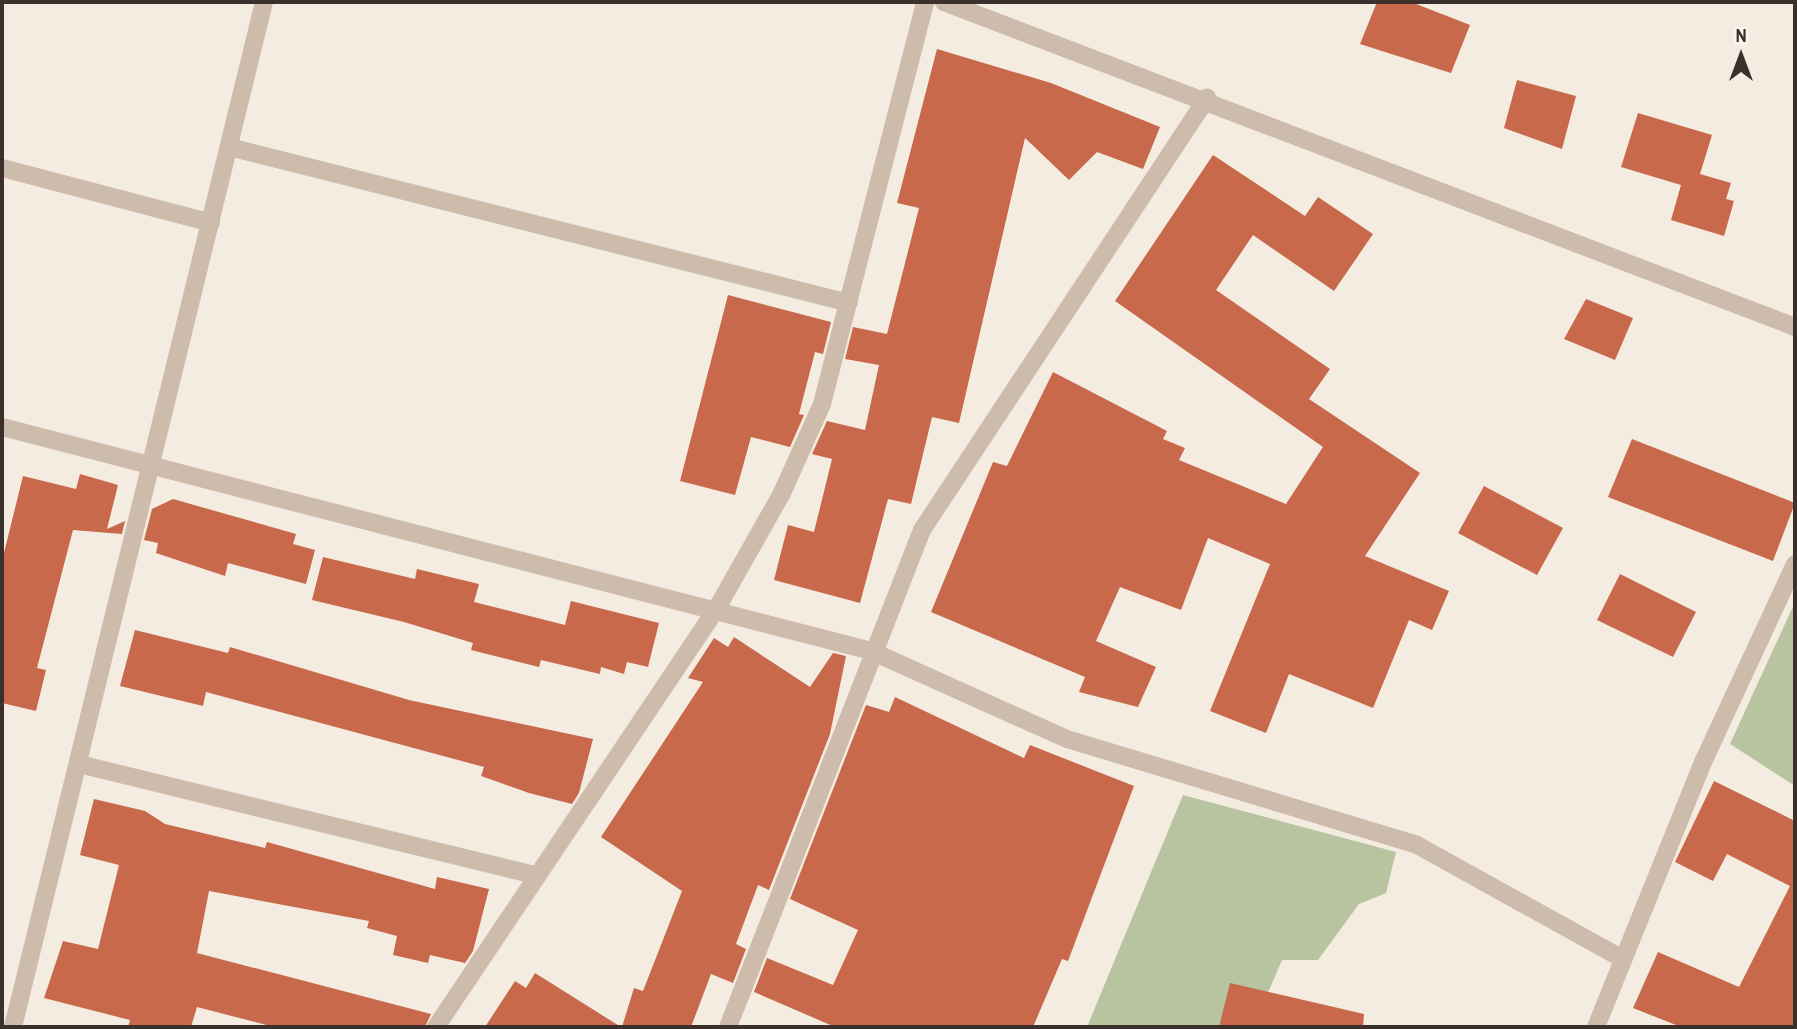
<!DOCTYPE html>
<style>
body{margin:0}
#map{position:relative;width:1797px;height:1029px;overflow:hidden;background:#f4ebe1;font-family:"Archivo Narrow",sans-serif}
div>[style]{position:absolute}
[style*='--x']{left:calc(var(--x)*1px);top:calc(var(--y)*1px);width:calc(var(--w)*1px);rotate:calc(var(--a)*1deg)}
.green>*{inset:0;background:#b8c4a0}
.building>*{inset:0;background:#c8694b}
.minor>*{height:18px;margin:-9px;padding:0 9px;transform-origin:9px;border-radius:9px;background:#cdbbac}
.tertiary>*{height:18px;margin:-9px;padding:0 9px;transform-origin:9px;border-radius:9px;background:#cdbbac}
span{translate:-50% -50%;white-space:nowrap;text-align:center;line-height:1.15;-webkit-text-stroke:5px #fbf5ee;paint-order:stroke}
.frame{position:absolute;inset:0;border:4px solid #3b302b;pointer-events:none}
.north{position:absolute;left:1706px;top:21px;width:70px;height:70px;-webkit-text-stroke:5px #fbf5ee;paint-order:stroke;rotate:0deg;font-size:19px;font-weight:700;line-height:28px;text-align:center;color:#3b302b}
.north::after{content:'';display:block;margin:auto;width:24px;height:32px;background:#3b302b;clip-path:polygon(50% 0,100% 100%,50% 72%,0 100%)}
</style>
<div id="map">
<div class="green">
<i style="clip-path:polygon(1795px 602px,1795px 786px,1730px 744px)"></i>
<i style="clip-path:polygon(1183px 795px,1396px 852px,1386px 893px,1359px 904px,1318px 960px,1282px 960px,1269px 990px,1238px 1027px,1087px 1027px)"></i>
</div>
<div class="building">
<i style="clip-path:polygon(1377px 2px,1411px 2px,1470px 25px,1451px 73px,1360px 44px)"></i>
<i style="clip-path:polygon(937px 49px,1051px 83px,1160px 127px,1143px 169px,1097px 152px,1069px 180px,1025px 138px,959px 423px,932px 417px,911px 504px,888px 499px,860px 603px,774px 580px,788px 525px,814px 532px,832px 459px,812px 454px,827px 421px,865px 430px,879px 365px,845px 359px,853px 327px,887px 334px,919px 208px,897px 203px)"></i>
<i style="clip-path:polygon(1517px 80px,1576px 96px,1562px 149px,1504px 128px)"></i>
<i style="clip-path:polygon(1638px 113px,1712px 135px,1700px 174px,1731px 183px,1726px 199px,1734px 201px,1724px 236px,1671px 220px,1681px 185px,1621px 167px)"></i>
<i style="clip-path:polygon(1213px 155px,1305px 216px,1318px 197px,1373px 234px,1334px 291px,1253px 235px,1216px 290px,1330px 369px,1309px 399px,1420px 473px,1365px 556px,1449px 591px,1432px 630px,1409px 620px,1373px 708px,1289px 674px,1266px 733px,1210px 711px,1270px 564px,1208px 538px,1181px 610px,1120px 587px,1096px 641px,1156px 667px,1138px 707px,1079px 692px,1085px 677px,931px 612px,993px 462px,1007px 466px,1053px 372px,1167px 431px,1163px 439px,1185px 448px,1179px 460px,1286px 504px,1323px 447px,1115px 301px)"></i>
<i style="clip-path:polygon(728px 295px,831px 322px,823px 354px,815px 352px,799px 414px,804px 415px,790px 447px,751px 437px,735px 495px,680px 481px)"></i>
<i style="clip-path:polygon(1586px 299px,1633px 318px,1615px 360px,1564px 339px)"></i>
<i style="clip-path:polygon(1632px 439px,1795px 503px,1773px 561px,1608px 497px)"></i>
<i style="clip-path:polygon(80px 474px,118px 485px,107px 529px,125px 521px,122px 534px,73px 530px,37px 668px,46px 670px,36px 711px,2px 703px,2px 561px,23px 476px,76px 489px)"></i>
<i style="clip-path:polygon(1484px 486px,1563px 528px,1537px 575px,1458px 533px)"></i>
<i style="clip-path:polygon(173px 499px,296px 534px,293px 544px,315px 550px,306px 584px,228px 563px,225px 576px,156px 553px,158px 543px,144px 540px,152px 509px)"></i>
<i style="clip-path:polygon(323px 557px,415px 579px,417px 569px,479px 584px,474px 602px,565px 625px,571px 601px,659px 623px,648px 667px,627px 662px,624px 674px,601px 667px,600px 674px,541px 660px,539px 667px,471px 650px,473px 643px,404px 622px,312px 600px)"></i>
<i style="clip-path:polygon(1620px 574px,1696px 612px,1673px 657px,1597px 620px)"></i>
<i style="clip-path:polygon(135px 630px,228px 653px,230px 647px,409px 700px,593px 739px,579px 793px,572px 804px,529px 793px,481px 776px,484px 767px,206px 692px,203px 706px,120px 686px)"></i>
<i style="clip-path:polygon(734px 637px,810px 687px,833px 653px,846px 656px,830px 734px,769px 890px,758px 885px,736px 944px,746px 949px,733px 983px,711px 974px,691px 1027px,622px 1027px,634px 988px,643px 991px,682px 891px,601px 837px,703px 682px,688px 678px,714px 638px,728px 647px)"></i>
<i style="clip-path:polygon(895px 697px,1024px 758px,1030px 745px,1134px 786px,1068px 961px,1062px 959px,1033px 1027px,835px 1027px,754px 992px,767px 958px,833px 985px,858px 930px,790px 899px,866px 705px,889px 712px)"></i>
<i style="clip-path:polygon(1714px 781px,1795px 821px,1795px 1027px,1681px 1027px,1633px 1008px,1658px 952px,1739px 987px,1790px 886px,1727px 854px,1713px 881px,1675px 862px)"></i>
<i style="clip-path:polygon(94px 799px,145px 811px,165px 824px,265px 848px,267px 842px,435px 889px,437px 877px,489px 889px,473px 951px,465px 963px,430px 955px,428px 963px,393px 955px,397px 936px,367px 928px,369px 921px,209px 891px,197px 953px,431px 1014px,425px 1027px,274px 1027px,197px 1007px,191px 1027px,128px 1027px,130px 1020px,44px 998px,63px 941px,98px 949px,119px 865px,80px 855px)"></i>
<i style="clip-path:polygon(535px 973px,621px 1027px,485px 1027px,515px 981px,526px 988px)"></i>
<i style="clip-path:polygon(1230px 983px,1364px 1014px,1363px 1027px,1219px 1027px)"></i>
</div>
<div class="minor">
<i style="--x:229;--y:147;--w:639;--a:14.12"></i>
<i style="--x:2;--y:168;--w:216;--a:14.7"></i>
<i style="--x:2;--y:427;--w:897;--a:14.45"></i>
<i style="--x:871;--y:651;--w:215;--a:24.2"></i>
<i style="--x:1067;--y:739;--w:366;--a:16.8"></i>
<i style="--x:1417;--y:845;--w:233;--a:29"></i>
<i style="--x:79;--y:764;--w:467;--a:13.7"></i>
<i style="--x:13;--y:1027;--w:1055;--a:-76.24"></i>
<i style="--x:436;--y:1027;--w:505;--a:-56.15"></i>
<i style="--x:717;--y:608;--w:130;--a:-60.5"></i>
<i style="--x:781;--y:495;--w:100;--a:-65.7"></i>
<i style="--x:822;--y:404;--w:415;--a:-75.6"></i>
<i style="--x:728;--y:1027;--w:534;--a:-68.68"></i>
<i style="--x:922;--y:530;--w:518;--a:-56.59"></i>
<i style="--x:1596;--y:1027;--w:288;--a:-68"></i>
<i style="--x:1704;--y:760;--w:216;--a:-65.1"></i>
</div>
<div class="tertiary">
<i style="--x:944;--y:2;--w:911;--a:20.9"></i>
</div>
<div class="frame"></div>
<div class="north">N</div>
</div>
